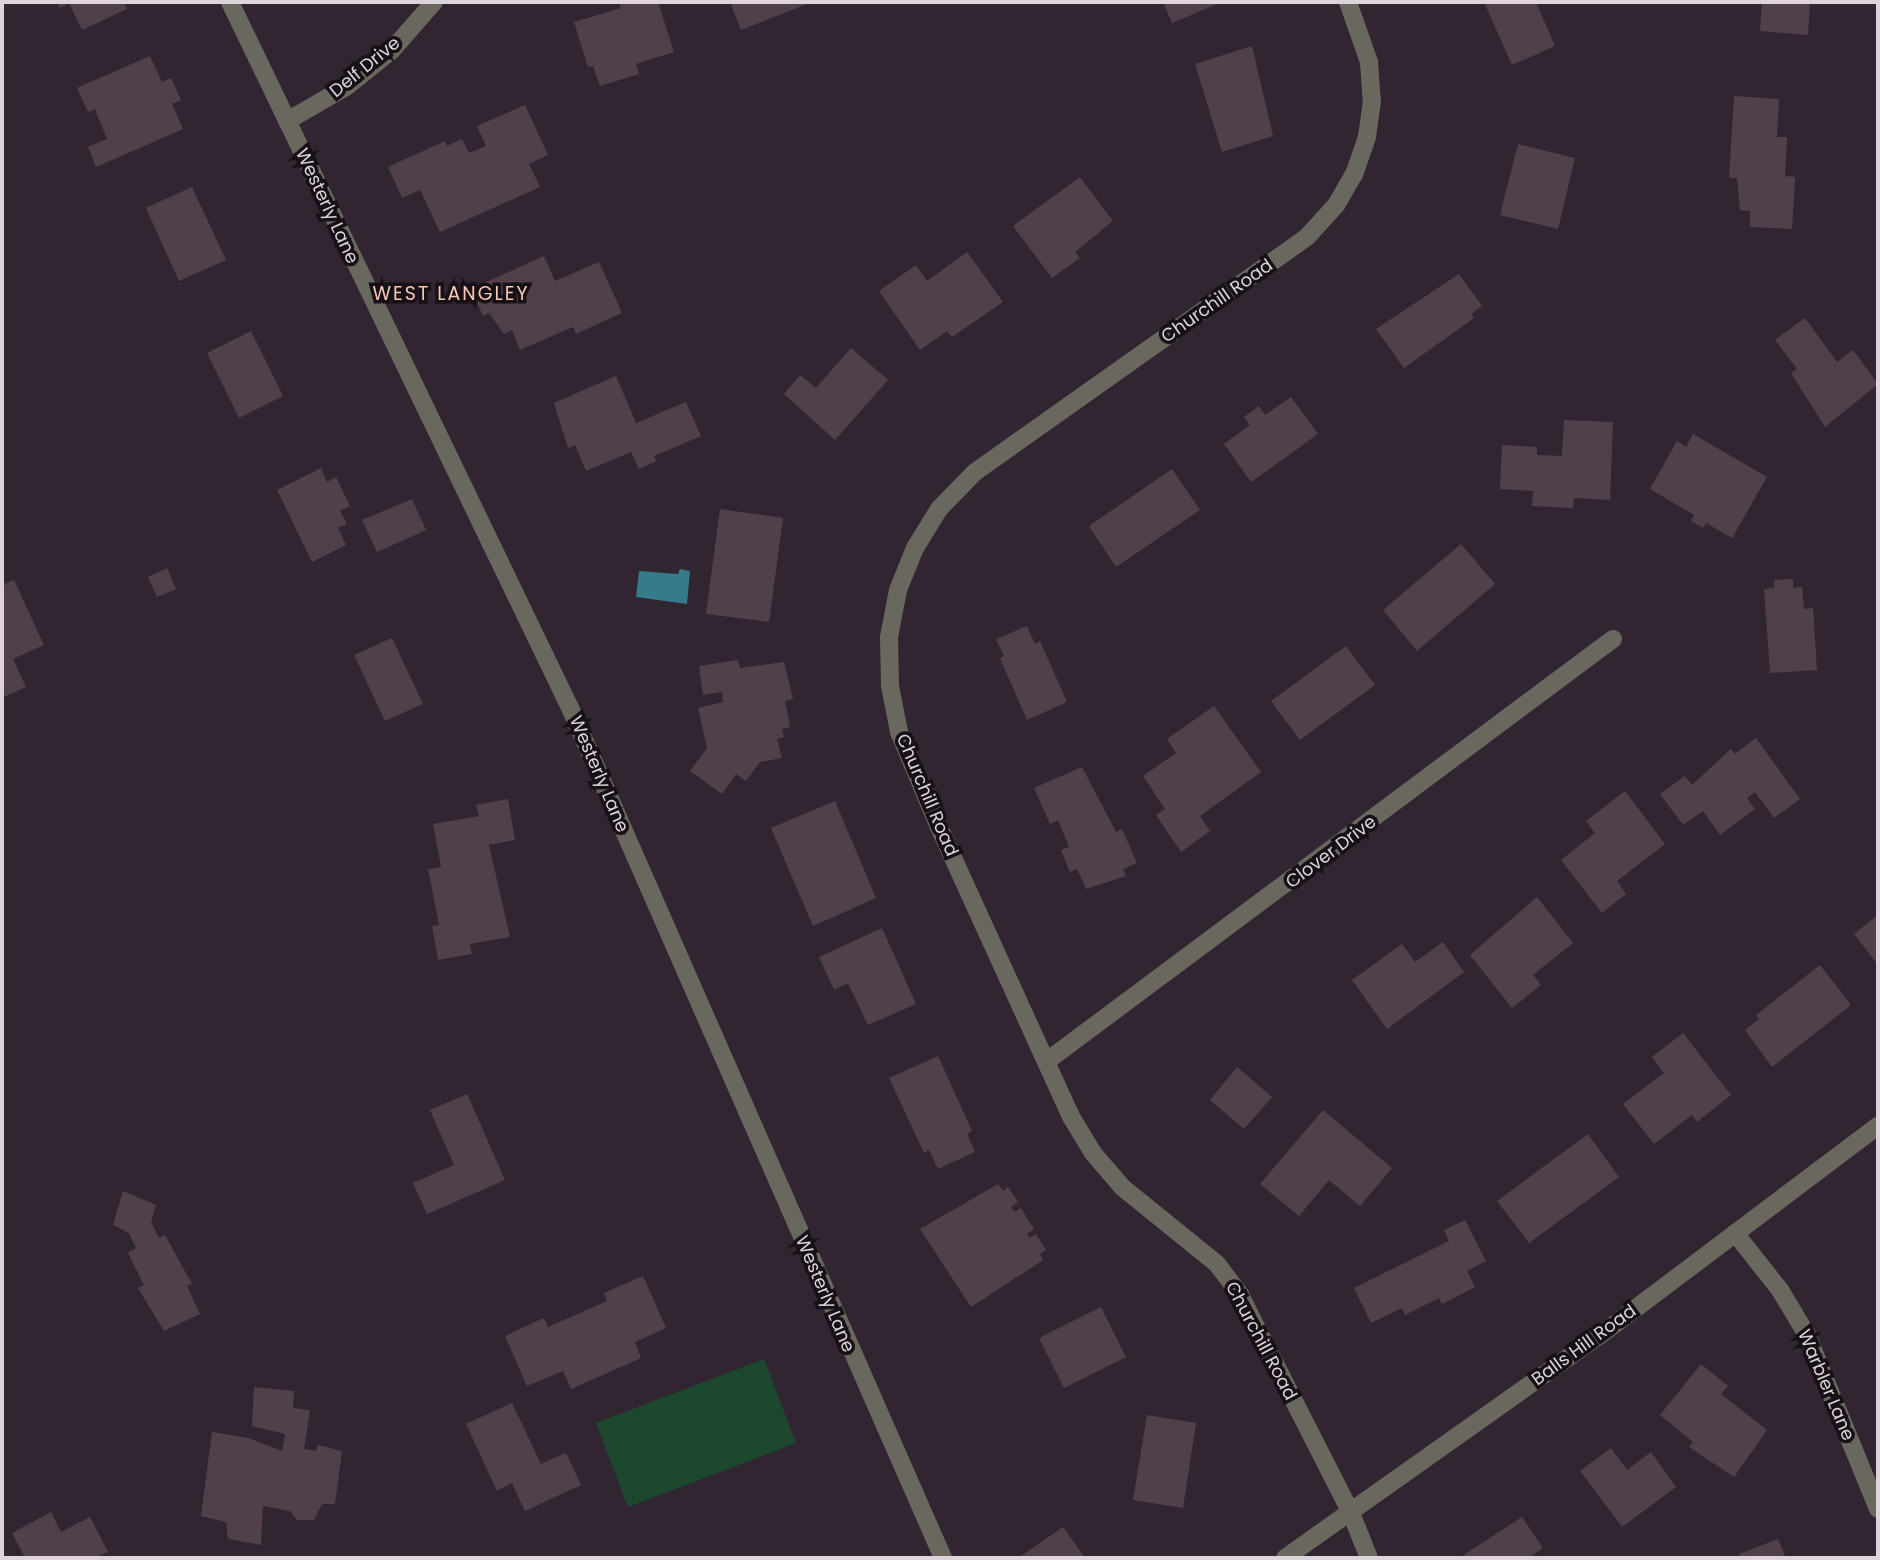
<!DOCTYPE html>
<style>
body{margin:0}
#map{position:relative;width:1880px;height:1560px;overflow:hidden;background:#322532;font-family:Poppins,sans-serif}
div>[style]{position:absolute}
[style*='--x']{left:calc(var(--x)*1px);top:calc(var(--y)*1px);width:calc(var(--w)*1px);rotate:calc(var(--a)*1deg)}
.green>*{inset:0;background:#1c4830}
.water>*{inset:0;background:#367a8b}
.building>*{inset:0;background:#50404c}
.minor>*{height:18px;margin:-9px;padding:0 9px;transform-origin:9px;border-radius:9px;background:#6a675f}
span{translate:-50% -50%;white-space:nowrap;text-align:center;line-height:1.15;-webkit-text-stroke:7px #171117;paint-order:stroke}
.street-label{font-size:18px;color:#dcd3db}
.neighbourhood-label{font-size:19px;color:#f6c7b3;letter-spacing:2px}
.frame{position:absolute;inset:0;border:4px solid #dcd3db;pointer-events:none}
</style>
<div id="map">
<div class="green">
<i style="clip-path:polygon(764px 1359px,796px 1443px,628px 1507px,596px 1423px)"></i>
</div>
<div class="water">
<i style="clip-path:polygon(680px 569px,690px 571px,687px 604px,636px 597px,639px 571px,678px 574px)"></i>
</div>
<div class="building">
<i style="clip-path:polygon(57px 2px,124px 2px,127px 9px,82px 30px,69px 3px,60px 8px)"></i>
<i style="clip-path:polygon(619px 2px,658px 2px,674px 52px,636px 64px,639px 74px,600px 86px,593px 66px,588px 67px,574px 22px,621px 8px)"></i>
<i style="clip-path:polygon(730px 2px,812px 2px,741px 30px)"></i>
<i style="clip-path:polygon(1163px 2px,1222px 2px,1172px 23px)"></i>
<i style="clip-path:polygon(1484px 2px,1536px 2px,1555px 46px,1512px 65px)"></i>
<i style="clip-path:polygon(1762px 2px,1810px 2px,1808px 35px,1760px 31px)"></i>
<i style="clip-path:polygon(1252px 46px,1273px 136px,1222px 152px,1195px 64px)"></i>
<i style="clip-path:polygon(150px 56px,162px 82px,171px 78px,181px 100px,172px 104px,183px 129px,96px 167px,88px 147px,107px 139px,95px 109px,88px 112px,77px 88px)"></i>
<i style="clip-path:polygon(1734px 96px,1779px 99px,1777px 137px,1787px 137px,1785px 176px,1795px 177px,1792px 229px,1750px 227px,1750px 211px,1740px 210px,1737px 178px,1729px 178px)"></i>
<i style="clip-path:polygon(525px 105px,548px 155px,529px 164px,540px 187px,440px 232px,420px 190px,402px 198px,388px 167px,445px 141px,447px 146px,462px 139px,469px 153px,486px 146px,477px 126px)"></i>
<i style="clip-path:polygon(1518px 144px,1575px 158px,1558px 229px,1500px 215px)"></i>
<i style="clip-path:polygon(1080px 177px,1113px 221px,1075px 252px,1080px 258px,1052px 278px,1013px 226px)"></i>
<i style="clip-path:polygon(192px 187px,226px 260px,179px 281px,146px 208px)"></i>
<i style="clip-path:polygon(967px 252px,1003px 302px,952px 337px,947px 331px,920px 350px,879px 291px,916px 265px,927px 281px)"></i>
<i style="clip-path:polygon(544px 256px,555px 281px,599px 262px,622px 313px,576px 334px,573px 327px,520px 350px,512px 330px,504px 334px,489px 313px,483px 316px,471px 289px)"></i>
<i style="clip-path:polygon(1459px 274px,1482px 306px,1471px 314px,1474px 318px,1404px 368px,1376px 329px)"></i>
<i style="clip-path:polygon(1805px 318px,1837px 362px,1853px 350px,1878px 384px,1825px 427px,1791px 373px,1797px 369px,1775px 340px)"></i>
<i style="clip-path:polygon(251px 331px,283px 396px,239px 418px,207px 353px)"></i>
<i style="clip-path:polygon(851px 348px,888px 380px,835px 440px,784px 394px,800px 375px,816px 388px)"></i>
<i style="clip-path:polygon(616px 376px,636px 423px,686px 402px,701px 436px,654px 456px,656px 461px,639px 469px,631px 452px,586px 471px,575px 445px,568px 448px,554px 403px)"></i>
<i style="clip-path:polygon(1291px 397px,1318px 434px,1251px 482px,1224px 444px,1250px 425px,1244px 417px,1259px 406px,1265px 415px)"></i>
<i style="clip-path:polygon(1564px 420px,1613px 422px,1610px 500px,1574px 498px,1573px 508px,1532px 506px,1533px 491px,1500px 489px,1502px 445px,1537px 447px,1537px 455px,1562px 456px)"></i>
<i style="clip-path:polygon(1693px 434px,1767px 477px,1732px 538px,1706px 523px,1703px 528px,1691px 521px,1694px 515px,1650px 489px,1677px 441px,1686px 447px)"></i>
<i style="clip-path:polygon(321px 468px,327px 482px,336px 477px,350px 506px,340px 511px,347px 524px,338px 528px,346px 545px,312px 562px,277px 490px)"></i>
<i style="clip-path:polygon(1172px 469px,1200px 510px,1116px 567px,1089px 526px)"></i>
<i style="clip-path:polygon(412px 499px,426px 530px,377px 552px,362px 520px)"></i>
<i style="clip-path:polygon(720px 509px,783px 518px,769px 622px,706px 614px)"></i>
<i style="clip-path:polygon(1461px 544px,1495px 584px,1417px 651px,1383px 610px)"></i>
<i style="clip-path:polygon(167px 568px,176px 589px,157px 597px,148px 577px)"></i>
<i style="clip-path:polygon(1793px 579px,1793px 588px,1802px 587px,1804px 609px,1813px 608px,1817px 670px,1770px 673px,1764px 589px,1774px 588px,1774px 580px)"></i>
<i style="clip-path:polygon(14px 580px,44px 645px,13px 659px,26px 687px,2px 698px,2px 585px)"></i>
<i style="clip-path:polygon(1027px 626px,1035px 644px,1040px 641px,1067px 702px,1027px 720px,1000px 658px,1004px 656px,996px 639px)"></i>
<i style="clip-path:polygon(392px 638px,423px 704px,385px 721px,354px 655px)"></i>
<i style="clip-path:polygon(1346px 646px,1375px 685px,1300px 740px,1271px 701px)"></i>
<i style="clip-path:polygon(738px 660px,740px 668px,784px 662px,793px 699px,785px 701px,790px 727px,782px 729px,784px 737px,777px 739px,782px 758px,760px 762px,746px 781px,736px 774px,722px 794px,690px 771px,707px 748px,698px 708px,723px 702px,722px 692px,703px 695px,699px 666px)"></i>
<i style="clip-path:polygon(1214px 706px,1261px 772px,1200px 816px,1210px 831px,1181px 852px,1156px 815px,1165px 809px,1143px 776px,1176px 753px,1167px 739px)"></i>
<i style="clip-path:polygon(1756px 738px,1800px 799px,1774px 818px,1755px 792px,1747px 798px,1755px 809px,1720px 835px,1703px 811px,1683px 825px,1660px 794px,1685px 776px,1692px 785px,1731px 749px,1735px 754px)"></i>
<i style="clip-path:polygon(1082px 767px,1116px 832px,1122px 829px,1137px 863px,1123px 869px,1126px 876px,1086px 889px,1077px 869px,1070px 872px,1061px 850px,1069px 847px,1058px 820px,1050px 824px,1034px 788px)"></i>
<i style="clip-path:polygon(1625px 791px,1665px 844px,1617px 881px,1626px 894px,1602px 913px,1561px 860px,1595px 833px,1586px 821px)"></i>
<i style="clip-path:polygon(508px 799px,515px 840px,489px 845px,510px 937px,470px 944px,472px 954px,438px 960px,432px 926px,439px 925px,428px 869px,441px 867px,433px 824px,479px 816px,476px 805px)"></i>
<i style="clip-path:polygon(835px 801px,876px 898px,813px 926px,771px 828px)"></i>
<i style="clip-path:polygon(1537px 897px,1573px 943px,1533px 975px,1541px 985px,1512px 1008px,1470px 955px)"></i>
<i style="clip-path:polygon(1878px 915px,1878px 965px,1854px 934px)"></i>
<i style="clip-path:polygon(882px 928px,916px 1004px,868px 1025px,848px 983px,834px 990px,819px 957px)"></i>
<i style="clip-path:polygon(1443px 942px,1464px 972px,1387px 1029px,1352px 980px,1402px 944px,1415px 962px)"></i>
<i style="clip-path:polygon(1820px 965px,1851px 1005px,1772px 1067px,1745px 1030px,1759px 1019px,1756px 1015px)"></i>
<i style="clip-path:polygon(1683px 1033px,1731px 1095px,1697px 1122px,1692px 1115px,1654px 1144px,1623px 1104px,1664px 1073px,1652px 1057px)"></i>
<i style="clip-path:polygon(938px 1056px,972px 1131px,967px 1134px,975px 1152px,938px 1169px,929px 1150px,924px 1153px,889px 1078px)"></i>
<i style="clip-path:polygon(1237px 1067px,1272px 1097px,1244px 1129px,1210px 1100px)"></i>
<i style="clip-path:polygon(467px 1094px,505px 1180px,427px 1214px,413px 1183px,454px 1165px,430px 1110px)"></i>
<i style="clip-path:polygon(1323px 1110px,1392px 1168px,1360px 1206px,1329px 1180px,1299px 1216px,1260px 1184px)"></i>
<i style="clip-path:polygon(1588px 1134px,1619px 1177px,1529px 1243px,1497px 1201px)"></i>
<i style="clip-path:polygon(998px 1184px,1003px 1191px,1008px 1187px,1018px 1202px,1011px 1207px,1014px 1212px,1021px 1208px,1034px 1229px,1027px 1234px,1030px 1238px,1036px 1234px,1046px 1250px,1040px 1254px,1043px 1260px,971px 1307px,920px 1229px)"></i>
<i style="clip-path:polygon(123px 1191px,156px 1205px,151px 1222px,159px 1238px,165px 1235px,192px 1284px,187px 1286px,200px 1314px,164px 1331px,138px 1288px,144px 1285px,128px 1253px,136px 1248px,129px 1233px,113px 1225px)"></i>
<i style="clip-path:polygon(1465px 1220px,1486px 1261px,1467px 1271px,1475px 1287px,1442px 1304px,1439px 1298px,1405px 1315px,1402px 1308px,1371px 1323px,1354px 1288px,1449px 1241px,1444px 1230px)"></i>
<i style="clip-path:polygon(643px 1276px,666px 1328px,635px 1342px,641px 1358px,571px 1389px,563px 1371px,527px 1386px,505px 1336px,544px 1318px,548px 1327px,607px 1301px,604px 1293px)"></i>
<i style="clip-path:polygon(1101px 1307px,1126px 1357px,1064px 1388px,1039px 1338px)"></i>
<i style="clip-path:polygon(1701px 1364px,1728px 1386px,1721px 1394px,1767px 1430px,1734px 1477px,1689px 1447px,1693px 1442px,1660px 1415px)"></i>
<i style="clip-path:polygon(254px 1387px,294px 1391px,293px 1408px,310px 1410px,304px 1449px,316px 1451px,318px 1445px,342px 1451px,335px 1504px,322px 1504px,314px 1520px,297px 1520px,290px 1511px,263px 1506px,261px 1545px,228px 1539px,226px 1522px,201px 1516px,212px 1432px,248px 1438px,282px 1451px,285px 1434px,252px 1426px)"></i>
<i style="clip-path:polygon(512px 1403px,541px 1464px,566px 1453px,581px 1485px,525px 1511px,512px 1483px,497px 1491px,466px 1424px)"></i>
<i style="clip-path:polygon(1147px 1415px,1196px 1423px,1183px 1508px,1133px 1500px)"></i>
<i style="clip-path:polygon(1611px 1448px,1627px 1470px,1651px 1452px,1676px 1487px,1622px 1527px,1580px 1471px)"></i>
<i style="clip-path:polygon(51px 1512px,61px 1532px,90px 1517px,108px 1552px,95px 1558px,25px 1558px,12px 1533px)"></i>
<i style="clip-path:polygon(1522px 1517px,1543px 1548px,1528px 1558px,1459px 1558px)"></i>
<i style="clip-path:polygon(1063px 1527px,1085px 1558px,1018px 1558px)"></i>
<i style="clip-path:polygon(1778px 1539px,1786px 1558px,1740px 1558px,1739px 1554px)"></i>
</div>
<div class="minor">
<i style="--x:230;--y:2;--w:786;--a:64.28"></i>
<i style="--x:571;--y:710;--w:926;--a:66.31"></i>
<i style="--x:1348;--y:2;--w:64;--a:70.7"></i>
<i style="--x:1369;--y:62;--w:39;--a:86"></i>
<i style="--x:1372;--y:101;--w:36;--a:98"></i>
<i style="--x:1367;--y:137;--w:39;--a:109"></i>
<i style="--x:1354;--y:174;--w:36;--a:120"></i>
<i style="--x:1336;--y:205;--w:43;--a:132.2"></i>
<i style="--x:1307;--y:237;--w:408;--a:144.7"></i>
<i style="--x:974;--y:473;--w:50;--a:134.2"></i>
<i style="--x:939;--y:509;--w:46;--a:121.6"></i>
<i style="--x:915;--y:548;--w:45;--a:112"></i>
<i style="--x:898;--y:590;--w:48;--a:100.8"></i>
<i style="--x:889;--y:637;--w:49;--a:88.8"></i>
<i style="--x:890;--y:686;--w:47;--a:78.9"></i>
<i style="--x:899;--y:732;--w:103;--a:67.2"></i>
<i style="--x:939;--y:827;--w:316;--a:65.5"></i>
<i style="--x:1070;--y:1115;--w:44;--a:58.8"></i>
<i style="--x:1093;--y:1153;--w:45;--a:49.5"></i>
<i style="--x:1122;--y:1187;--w:122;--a:39"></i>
<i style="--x:1217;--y:1264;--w:39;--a:53"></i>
<i style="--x:1240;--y:1295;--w:245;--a:63"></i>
<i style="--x:1351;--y:1513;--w:48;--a:68.2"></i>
<i style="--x:287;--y:121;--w:68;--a:-30"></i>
<i style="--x:346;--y:87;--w:58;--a:-38.7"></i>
<i style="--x:391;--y:51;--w:65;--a:-48.7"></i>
<i style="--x:1047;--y:1061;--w:706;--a:-36.71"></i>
<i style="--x:1735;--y:1233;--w:73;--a:51.7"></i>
<i style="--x:1780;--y:1290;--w:52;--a:59"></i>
<i style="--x:1807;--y:1335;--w:188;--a:67.8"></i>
<i style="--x:1285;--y:1558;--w:385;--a:-35.3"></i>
<i style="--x:1599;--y:1336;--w:349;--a:-37"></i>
</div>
<div class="street-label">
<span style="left:365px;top:67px;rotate:-39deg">Delf Drive</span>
<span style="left:327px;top:206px;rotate:65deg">Westerly Lane</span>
<span style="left:1217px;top:301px;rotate:-35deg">Churchill Road</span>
<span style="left:599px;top:774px;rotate:67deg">Westerly Lane</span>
<span style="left:927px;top:795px;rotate:67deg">Churchill Road</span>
<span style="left:1331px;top:852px;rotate:-37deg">Clover Drive</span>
<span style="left:825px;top:1294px;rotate:67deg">Westerly Lane</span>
<span style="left:1261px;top:1341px;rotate:62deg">Churchill Road</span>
<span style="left:1584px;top:1345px;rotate:-36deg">Balls Hill Road</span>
<span style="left:1826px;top:1385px;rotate:67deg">Warbler Lane</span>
</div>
<div class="neighbourhood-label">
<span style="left:451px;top:294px">WEST LANGLEY</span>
</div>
<div class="frame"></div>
</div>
